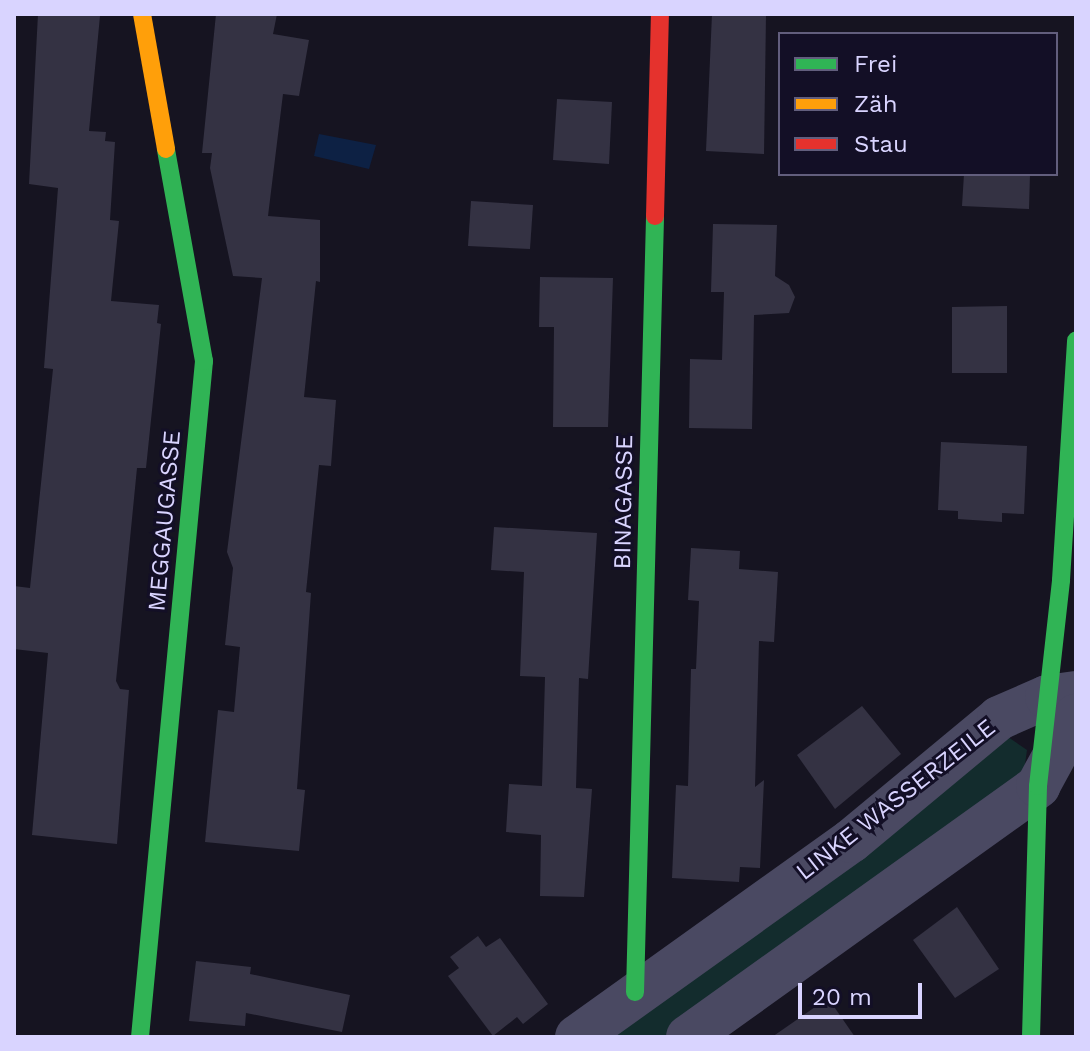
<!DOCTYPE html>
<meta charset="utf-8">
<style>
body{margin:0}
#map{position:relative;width:1090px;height:1051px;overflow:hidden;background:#161421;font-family:"Work Sans",sans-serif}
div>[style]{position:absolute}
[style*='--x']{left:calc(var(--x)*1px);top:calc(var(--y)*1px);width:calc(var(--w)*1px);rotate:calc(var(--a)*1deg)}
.green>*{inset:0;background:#132c2d}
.water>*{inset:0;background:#0d2144}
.building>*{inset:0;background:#343243}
.street>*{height:44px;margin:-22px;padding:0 22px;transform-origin:22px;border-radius:22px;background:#4a4962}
.fast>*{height:18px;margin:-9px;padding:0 9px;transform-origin:9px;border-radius:9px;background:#30b455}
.slow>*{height:18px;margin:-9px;padding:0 9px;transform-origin:9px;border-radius:9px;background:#ff9f0a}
.jam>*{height:18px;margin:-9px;padding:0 9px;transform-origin:9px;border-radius:9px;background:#e5322d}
span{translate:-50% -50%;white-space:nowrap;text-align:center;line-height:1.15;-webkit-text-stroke:6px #130f26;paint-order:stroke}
.street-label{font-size:24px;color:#d9d4ff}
.frame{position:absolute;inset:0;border:16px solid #d9d4ff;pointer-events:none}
.legend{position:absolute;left:778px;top:32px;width:280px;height:144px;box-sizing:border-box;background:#130f26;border:2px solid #625e7d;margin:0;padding:10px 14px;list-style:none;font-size:24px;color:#d9d4ff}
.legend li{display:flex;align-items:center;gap:16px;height:40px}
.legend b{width:40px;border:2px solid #625e7d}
.scale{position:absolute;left:798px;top:983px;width:124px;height:36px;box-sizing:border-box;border:4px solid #d9d4ff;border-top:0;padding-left:10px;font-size:24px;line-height:28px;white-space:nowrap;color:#d9d4ff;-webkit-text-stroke:6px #130f26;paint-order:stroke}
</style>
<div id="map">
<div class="green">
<i style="clip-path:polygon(1008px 737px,1027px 750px,1023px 778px,663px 1037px,601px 1037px)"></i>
</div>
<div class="water">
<i style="clip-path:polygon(319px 134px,376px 145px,369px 169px,314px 156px)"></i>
</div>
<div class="building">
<i style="clip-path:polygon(38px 14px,100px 16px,89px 131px,106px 132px,105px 141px,115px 142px,110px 220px,119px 221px,111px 301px,159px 305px,157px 323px,161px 324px,146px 468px,137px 468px,116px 681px,120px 689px,129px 690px,117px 844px,32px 835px,48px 653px,14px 649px,14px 586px,30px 588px,53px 369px,44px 368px,58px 188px,29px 184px)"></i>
<i style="clip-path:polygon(216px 14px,277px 14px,273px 34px,309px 40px,299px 96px,283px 94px,268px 216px,320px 220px,320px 282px,316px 281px,304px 397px,336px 400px,331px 466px,319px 465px,306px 592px,311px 593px,297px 789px,305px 790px,299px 851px,205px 842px,218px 710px,234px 712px,240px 647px,225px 645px,233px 568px,227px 552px,262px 278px,233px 276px,210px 168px,212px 153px,202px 153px)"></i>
<i style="clip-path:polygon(712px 14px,766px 14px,764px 154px,706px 151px)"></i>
<i style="clip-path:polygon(557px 99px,612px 102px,609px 164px,553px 160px)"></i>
<i style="clip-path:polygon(964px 174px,1030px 174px,1029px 209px,962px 206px)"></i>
<i style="clip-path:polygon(471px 201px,533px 205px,530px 249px,468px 246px)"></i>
<i style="clip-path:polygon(713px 224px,777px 225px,775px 276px,789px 285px,795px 297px,789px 313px,754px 315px,752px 429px,689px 428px,690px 359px,722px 360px,724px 292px,711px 292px)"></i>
<i style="clip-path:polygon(540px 277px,613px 278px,608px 427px,553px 427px,554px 327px,539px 327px)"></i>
<i style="clip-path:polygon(1007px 306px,1007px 373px,952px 373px,952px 307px)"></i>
<i style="clip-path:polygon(941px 442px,1027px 446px,1024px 514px,1002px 513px,1002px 522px,958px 519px,958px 511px,938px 510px)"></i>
<i style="clip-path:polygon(494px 527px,597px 533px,588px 679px,579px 678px,576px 788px,592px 789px,584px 897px,540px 896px,541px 835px,506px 832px,509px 784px,542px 786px,545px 677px,520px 676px,524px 572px,491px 570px)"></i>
<i style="clip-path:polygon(691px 548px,740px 551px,739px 569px,778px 572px,774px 642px,759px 641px,755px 787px,764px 780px,760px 868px,740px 867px,739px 882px,672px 878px,676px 785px,688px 786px,691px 669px,696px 669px,699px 601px,688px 600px)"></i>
<i style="clip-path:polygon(862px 706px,901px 754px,835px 809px,797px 755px)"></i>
<i style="clip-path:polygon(957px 907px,999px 969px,955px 998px,913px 940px)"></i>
<i style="clip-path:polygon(478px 936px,486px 947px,500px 938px,548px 1004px,523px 1024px,517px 1017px,493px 1036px,448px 976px,459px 968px,450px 957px)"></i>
<i style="clip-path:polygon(196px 961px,251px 967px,250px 974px,350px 995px,342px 1032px,246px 1013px,245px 1026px,189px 1021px)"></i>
<i style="clip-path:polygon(828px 998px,855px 1037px,772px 1037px)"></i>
</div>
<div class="street">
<i style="--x:577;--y:1037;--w:337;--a:-35.6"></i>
<i style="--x:851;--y:841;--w:192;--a:-39.7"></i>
<i style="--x:999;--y:718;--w:52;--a:-23.6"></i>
<i style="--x:1047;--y:697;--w:29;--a:-8"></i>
<i style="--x:688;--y:1037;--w:431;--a:-35.6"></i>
<i style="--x:1038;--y:786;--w:80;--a:-61.5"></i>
</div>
<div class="fast">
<i style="--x:635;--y:992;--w:776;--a:-88.52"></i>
<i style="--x:140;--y:1037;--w:679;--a:-84.59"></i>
<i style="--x:204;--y:361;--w:215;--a:-100.2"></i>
<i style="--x:1031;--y:1037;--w:251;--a:-88.4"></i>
<i style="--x:1038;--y:786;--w:207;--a:-83.6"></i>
<i style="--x:1061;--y:580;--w:240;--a:-86.4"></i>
</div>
<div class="slow">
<i style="--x:142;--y:14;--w:137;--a:79.9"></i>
</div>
<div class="jam">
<i style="--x:655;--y:216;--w:202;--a:-88.6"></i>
</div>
<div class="street-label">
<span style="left:624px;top:502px;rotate:-89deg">BINAGASSE</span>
<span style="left:165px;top:521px;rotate:-85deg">MEGGAUGASSE</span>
<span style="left:896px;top:800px;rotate:-38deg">LINKE WASSERZEILE</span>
</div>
<div class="frame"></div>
<ul class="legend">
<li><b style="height:10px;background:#30b455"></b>Frei</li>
<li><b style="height:10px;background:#ff9f0a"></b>Zäh</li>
<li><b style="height:10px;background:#e5322d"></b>Stau</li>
</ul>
<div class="scale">20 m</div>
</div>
